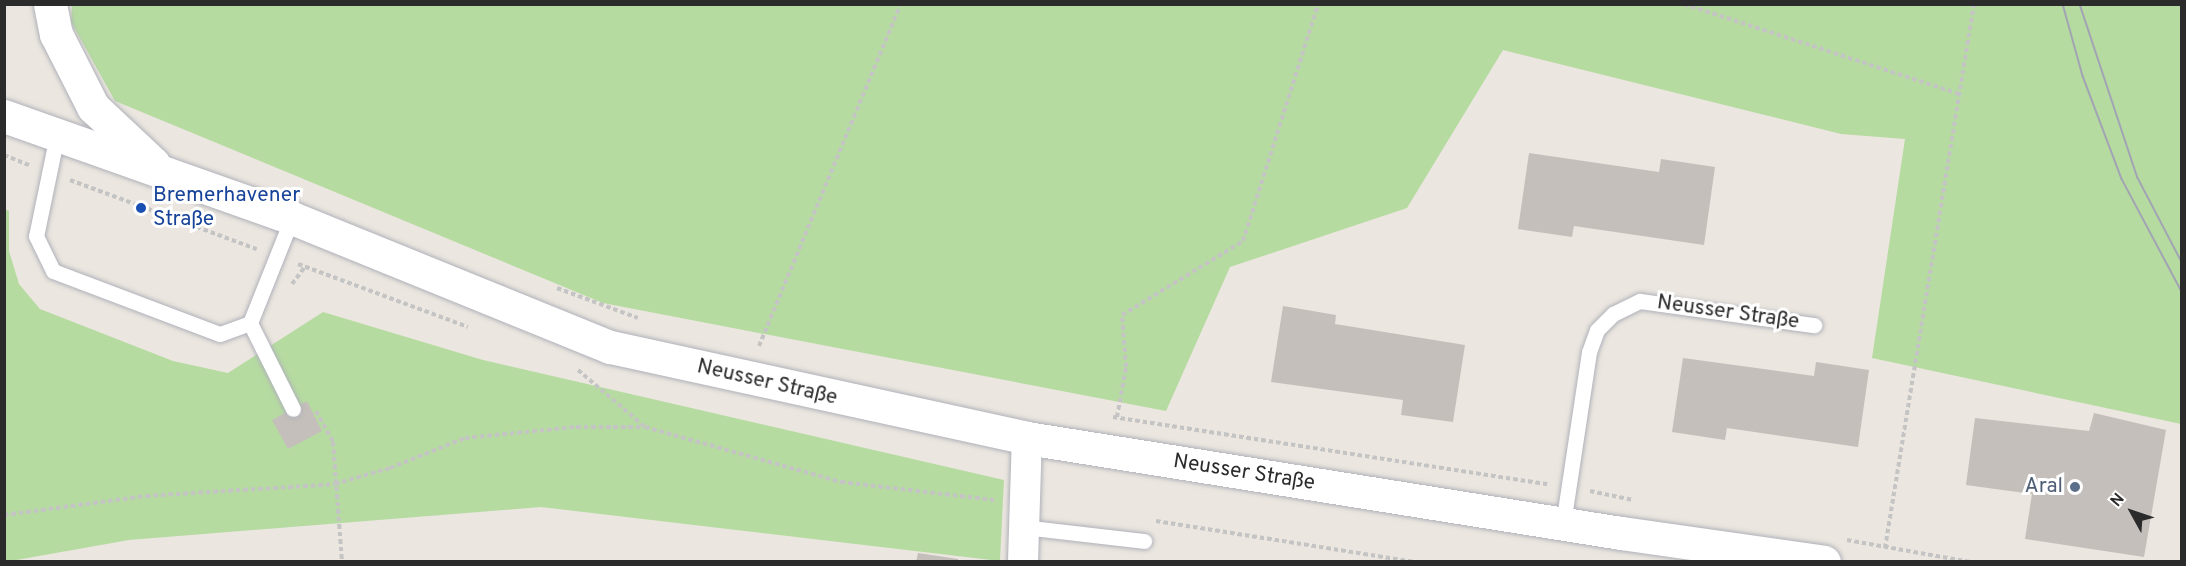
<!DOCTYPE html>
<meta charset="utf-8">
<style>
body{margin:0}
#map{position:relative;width:2186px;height:566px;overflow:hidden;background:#ebe6df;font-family:Overpass,sans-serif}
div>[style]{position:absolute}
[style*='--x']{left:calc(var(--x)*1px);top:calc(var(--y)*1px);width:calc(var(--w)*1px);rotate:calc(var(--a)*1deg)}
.green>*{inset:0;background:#b6dba1}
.building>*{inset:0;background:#c4bfbb}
.path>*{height:4px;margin-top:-2px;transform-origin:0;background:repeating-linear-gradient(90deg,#c4c4c4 0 4.5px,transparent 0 7.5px)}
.roads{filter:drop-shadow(0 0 2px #afb1ba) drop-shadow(0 0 2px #afb1ba)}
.lane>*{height:15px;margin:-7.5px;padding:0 7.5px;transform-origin:7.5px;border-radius:7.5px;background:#fff}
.street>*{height:30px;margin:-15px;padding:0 15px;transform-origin:15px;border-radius:15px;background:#fff}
.secondary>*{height:33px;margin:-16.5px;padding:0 16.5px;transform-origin:16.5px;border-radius:16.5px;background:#fff}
.tram>*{height:1.5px;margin:-0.75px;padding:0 0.75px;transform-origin:0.75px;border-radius:0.75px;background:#a2a4b3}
.dots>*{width:16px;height:16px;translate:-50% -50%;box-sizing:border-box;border:3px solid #fff;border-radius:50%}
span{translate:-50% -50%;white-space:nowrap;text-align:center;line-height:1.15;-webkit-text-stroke:6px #fff;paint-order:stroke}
.transit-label{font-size:21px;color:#164399}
.left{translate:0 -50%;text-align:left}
.street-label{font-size:21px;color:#2b2b2b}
.service-label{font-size:21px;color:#4e5e75}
.right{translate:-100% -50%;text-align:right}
.frame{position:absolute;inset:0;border:6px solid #2b2b2b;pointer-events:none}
.north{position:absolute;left:2102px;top:482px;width:60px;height:60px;-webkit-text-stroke:4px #fff;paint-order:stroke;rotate:310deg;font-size:16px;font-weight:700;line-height:24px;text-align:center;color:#2b2b2b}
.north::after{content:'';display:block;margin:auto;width:21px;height:27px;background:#2b2b2b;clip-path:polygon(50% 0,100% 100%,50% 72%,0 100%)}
</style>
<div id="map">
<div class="green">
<i style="clip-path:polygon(72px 5px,2181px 5px,2181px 424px,1872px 358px,1905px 139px,1841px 134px,1503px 50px,1407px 208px,1230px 267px,1166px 411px,603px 303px,115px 101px,71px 22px)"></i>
<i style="clip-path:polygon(5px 209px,9px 211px,9px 251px,19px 284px,40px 309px,173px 361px,228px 373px,323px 312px,483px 360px,1004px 480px,1000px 561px,541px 507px,129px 540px,5px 562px)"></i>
</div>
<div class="building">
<i style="clip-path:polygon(1529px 153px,1659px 172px,1661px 159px,1715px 167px,1704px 245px,1574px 226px,1572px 237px,1518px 229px)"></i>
<i style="clip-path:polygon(1283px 306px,1336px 315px,1335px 324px,1465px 345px,1453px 422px,1401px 415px,1403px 400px,1271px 382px)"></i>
<i style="clip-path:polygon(1683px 358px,1814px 376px,1816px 362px,1869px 370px,1858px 447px,1727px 428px,1725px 440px,1672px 432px)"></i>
<i style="clip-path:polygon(307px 401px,322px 431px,288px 449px,272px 420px)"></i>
<i style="clip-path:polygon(2094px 413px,2166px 430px,2144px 557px,2025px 539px,2032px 494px,1966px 485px,1975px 418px,2089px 431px)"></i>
<i style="clip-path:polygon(918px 553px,958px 559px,958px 562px,916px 562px)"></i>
</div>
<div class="path">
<i style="--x:1684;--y:4;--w:290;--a:18.1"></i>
<i style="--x:4;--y:155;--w:27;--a:22"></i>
<i style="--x:70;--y:180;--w:199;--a:20.3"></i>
<i style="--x:298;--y:264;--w:181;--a:20.3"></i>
<i style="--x:292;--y:284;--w:21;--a:-53"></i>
<i style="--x:557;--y:288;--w:86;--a:20.3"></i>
<i style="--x:759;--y:346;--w:370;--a:-67.5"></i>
<i style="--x:578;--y:370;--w:88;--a:40.4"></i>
<i style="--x:645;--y:427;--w:204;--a:15.7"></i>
<i style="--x:841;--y:482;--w:154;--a:6.7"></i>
<i style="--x:316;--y:411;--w:35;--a:61"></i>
<i style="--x:333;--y:442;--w:120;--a:85.7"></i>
<i style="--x:1113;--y:417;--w:440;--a:8.8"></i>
<i style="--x:1117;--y:417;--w:51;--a:-79.8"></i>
<i style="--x:1126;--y:367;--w:52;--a:-94.4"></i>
<i style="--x:1122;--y:315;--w:142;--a:-31.4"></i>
<i style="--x:1243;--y:241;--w:249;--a:-72.4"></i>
<i style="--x:1590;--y:491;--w:44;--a:11.8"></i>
<i style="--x:4;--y:515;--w:143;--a:-7.6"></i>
<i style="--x:146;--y:496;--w:189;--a:-3.6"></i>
<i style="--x:335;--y:484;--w:57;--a:-16.2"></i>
<i style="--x:390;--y:468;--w:81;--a:-21.8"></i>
<i style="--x:465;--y:438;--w:112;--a:-5.7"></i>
<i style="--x:576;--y:427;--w:68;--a:0"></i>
<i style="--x:1156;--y:521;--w:262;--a:9"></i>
<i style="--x:1847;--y:540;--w:125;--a:10.1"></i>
<i style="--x:1885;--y:548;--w:551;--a:-80.71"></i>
</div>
<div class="roads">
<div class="lane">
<i style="--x:57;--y:135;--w:103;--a:101.7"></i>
<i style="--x:36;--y:236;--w:39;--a:64"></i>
<i style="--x:53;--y:271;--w:178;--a:20.7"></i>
<i style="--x:220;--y:334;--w:32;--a:-20"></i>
<i style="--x:250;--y:323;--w:113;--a:-68.2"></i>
<i style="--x:250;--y:323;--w:96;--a:63.4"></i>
<i style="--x:1563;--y:524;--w:174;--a:-81.4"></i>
<i style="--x:1589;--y:352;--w:23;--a:-70"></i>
<i style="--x:1597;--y:330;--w:23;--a:-45"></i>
<i style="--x:1613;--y:314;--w:30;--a:-26"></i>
<i style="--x:1640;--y:301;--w:176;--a:7.9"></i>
<i style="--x:1023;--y:527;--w:122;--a:6.6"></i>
</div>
<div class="street">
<i style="--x:1023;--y:562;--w:124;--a:-88.2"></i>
</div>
<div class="secondary">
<i style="--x:50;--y:4;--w:31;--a:79"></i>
<i style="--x:56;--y:34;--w:82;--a:63.1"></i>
<i style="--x:93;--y:107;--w:83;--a:43.1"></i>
<i style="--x:4;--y:116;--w:306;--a:19.5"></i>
<i style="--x:292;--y:218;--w:343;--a:22.1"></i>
<i style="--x:610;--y:347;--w:427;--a:12.3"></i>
<i style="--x:1027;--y:438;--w:602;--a:9.09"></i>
<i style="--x:1621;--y:533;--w:205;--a:8.1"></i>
</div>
</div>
<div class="tram">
<i style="--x:2063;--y:4;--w:75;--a:74.5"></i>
<i style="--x:2083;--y:76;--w:110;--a:69.3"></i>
<i style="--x:2122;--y:179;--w:128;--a:62"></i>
<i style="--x:2080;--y:4;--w:183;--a:71.6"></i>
<i style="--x:2138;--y:178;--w:95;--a:62.4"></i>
</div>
<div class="dots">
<i style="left:141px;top:208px;background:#1a4fb4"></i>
<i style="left:2075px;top:487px;background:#5c6f8a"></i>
</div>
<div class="transit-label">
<span class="left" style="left:153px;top:208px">Bremerhavener<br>Straße</span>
</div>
<div class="street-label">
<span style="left:1728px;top:313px;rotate:8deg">Neusser Straße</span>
<span style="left:767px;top:383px;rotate:13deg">Neusser Straße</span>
<span style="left:1244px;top:473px;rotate:9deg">Neusser Straße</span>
</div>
<div class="service-label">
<span class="right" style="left:2063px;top:487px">Aral</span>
</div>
<div class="frame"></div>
<div class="north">N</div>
</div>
